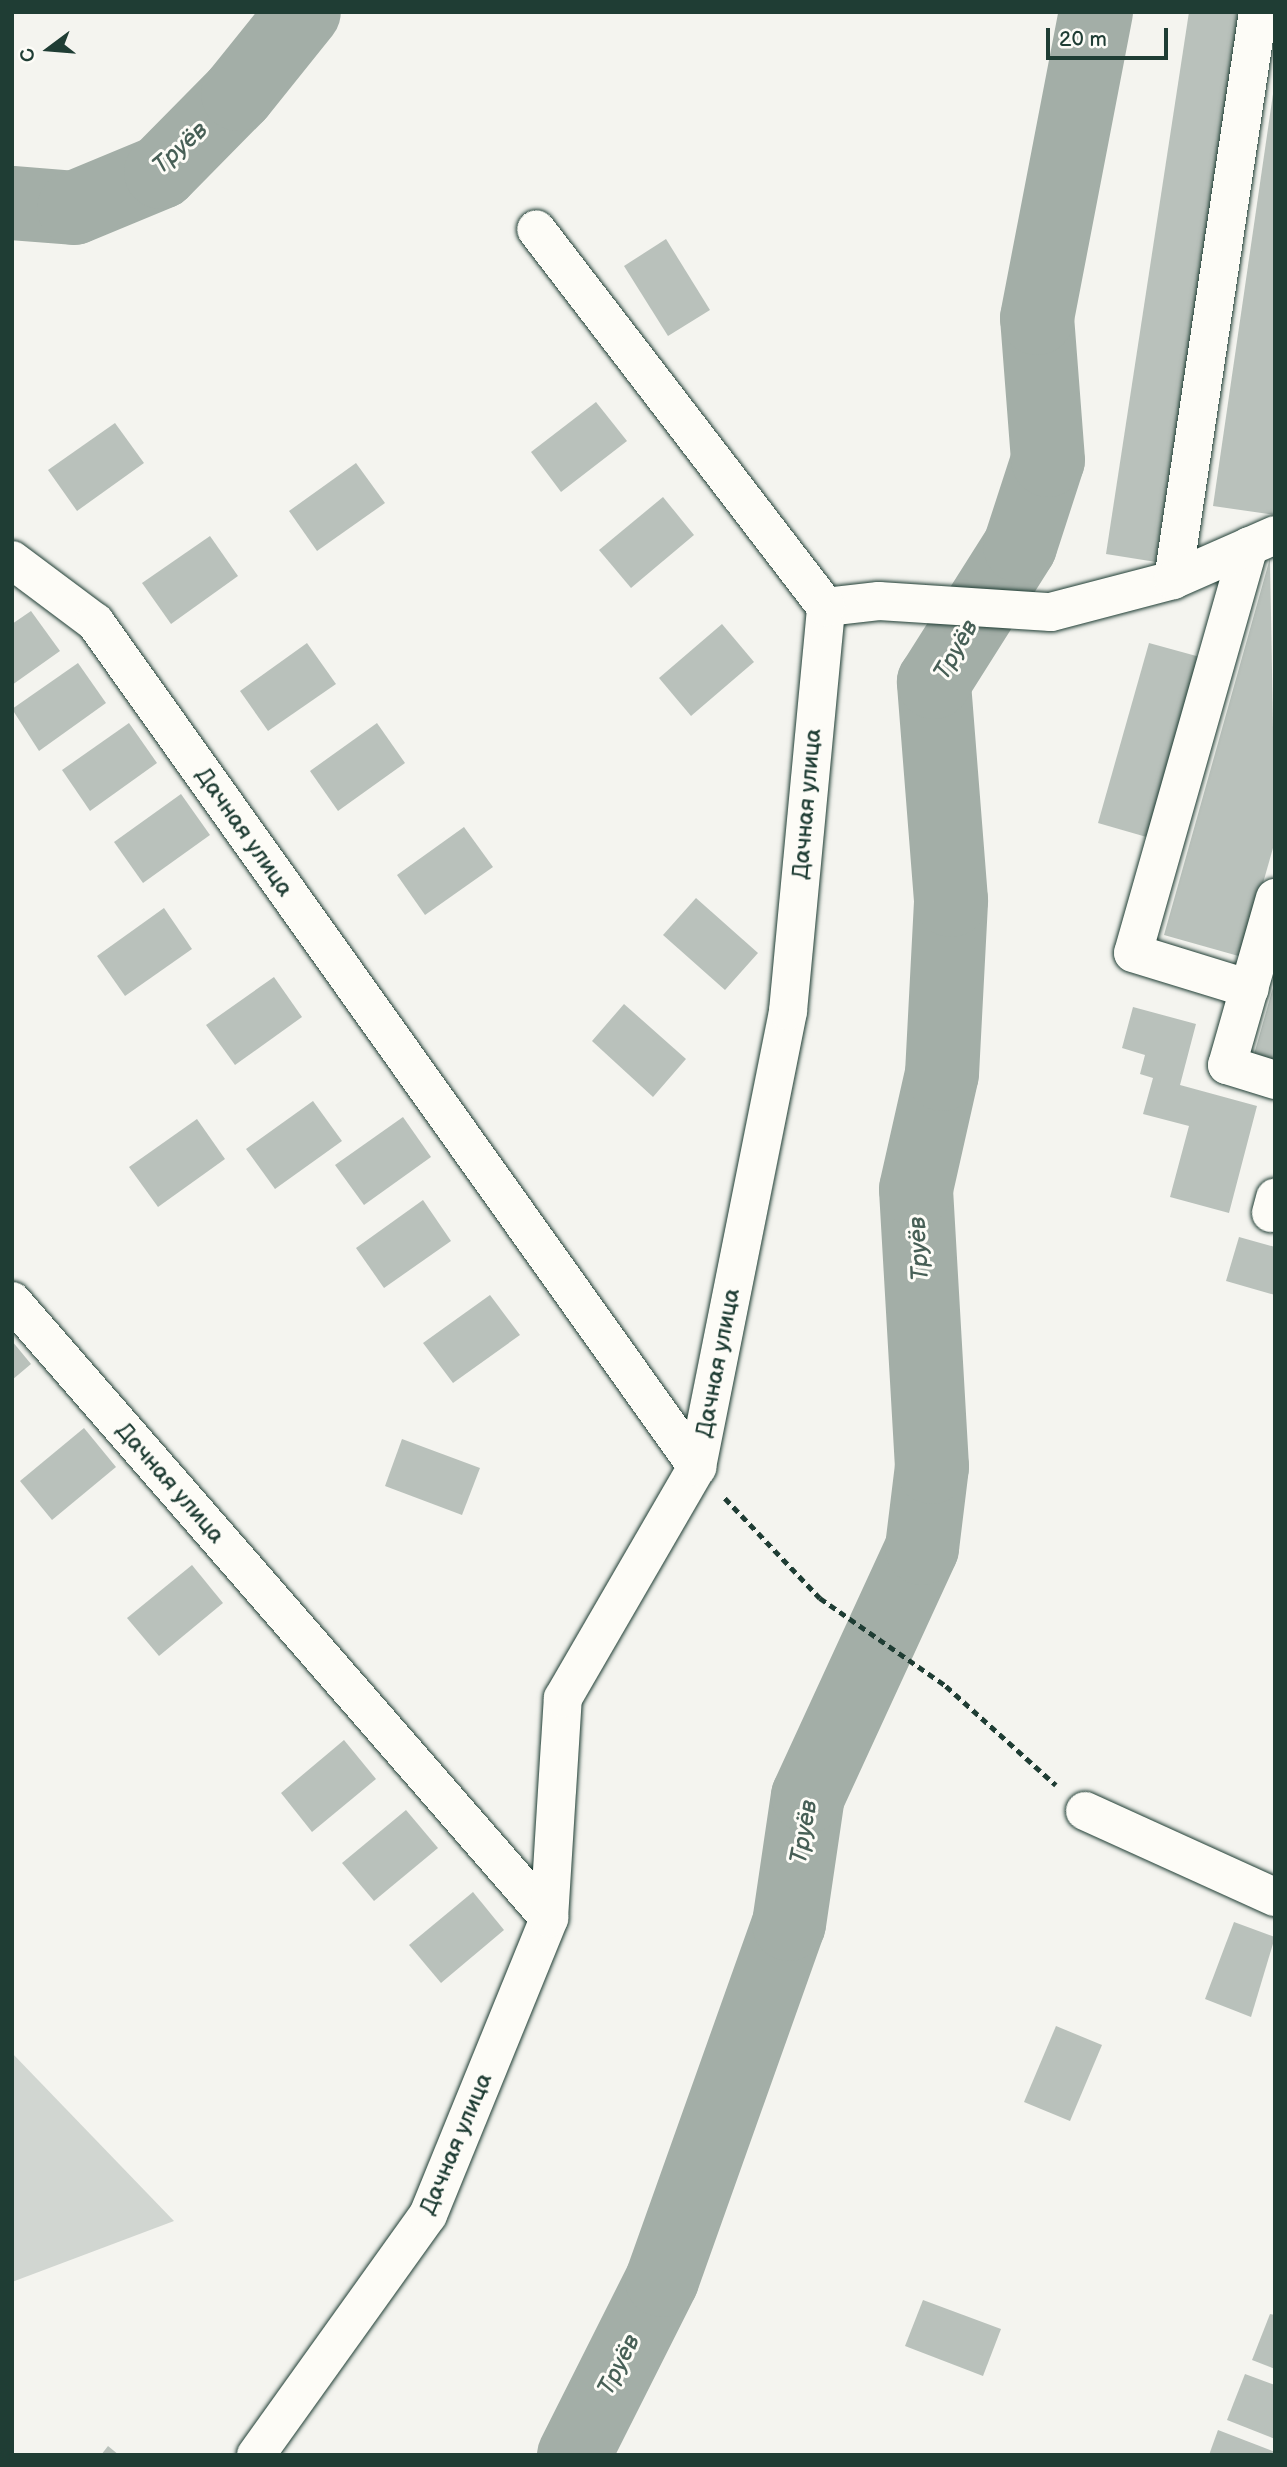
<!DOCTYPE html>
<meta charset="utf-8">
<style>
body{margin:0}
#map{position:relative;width:1287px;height:2467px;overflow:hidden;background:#f4f4ef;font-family:"Balsamiq Sans",sans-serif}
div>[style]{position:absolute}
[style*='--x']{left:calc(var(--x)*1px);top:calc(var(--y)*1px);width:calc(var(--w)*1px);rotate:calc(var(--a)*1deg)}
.green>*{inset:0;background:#d1d6d1}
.river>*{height:74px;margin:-37px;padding:0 37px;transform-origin:37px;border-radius:37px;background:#a3aea7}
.building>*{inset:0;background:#b9c1bb}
.path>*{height:4.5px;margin-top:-2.25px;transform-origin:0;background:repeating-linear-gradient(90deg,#1f3d34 0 7px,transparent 0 12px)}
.roads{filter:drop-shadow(0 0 2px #1f3d34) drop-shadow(0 0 2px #1f3d34)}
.minor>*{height:38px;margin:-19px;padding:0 19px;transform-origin:19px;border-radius:19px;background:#fdfcf7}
span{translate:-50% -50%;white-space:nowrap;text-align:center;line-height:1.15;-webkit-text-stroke:6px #fdfcf7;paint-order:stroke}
.street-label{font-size:23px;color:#1f3d34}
.water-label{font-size:24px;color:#475f56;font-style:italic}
.frame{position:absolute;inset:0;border:14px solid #1f3d34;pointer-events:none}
.north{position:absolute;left:14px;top:14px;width:70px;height:70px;-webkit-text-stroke:5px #fdfcf7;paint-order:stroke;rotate:254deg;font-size:19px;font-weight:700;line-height:28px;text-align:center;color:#1f3d34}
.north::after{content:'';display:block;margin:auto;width:24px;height:32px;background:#1f3d34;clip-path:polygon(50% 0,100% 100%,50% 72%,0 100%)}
.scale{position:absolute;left:1046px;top:28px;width:122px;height:32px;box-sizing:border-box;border:4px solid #1f3d34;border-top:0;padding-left:9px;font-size:21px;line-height:24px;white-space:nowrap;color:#1f3d34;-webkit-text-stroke:5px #fdfcf7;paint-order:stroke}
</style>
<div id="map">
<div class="green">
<i style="clip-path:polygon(12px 2053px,174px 2221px,12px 2282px)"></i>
</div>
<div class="river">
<i style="--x:12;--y:203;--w:62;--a:4.6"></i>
<i style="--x:74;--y:208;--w:94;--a:-22.5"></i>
<i style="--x:161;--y:172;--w:110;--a:-45.4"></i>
<i style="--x:238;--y:94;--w:105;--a:-51.2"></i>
<i style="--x:574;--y:2455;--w:196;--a:-63.3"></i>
<i style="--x:662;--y:2280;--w:378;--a:-70.4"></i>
<i style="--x:789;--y:1924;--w:129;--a:-81.6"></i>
<i style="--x:808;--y:1796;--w:273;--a:-65.3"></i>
<i style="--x:922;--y:1548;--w:82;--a:-83"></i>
<i style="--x:932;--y:1467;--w:278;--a:-93.3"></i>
<i style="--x:916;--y:1189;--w:118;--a:-77.3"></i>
<i style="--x:942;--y:1074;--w:174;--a:-87"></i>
<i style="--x:951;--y:900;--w:219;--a:-94.5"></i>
<i style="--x:934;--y:682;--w:161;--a:-57.7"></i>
<i style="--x:1020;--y:546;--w:90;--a:-72"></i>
<i style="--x:1048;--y:460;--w:142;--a:-94.4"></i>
<i style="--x:1037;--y:318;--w:312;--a:-79.1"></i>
</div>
<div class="building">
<i style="clip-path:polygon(1189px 12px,1240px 12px,1156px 562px,1106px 554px)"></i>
<i style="clip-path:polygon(1273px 94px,1275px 94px,1275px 515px,1213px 506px)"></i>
<i style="clip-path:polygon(666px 239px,710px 310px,668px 336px,624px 266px)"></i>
<i style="clip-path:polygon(596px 402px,627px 441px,561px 492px,531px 452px)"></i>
<i style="clip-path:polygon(115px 423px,144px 463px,77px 511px,48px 470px)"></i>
<i style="clip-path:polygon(356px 463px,385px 503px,317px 551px,289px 511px)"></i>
<i style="clip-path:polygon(663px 497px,694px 535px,631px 588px,599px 550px)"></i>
<i style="clip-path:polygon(210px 536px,238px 576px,171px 624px,142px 583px)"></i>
<i style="clip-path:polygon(1270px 558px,1275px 841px,1242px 957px,1164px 935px)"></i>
<i style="clip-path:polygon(31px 611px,60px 651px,12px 685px,12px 624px)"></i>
<i style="clip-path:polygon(722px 624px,754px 662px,691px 716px,659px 678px)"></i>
<i style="clip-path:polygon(307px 643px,336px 684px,268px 731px,240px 691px)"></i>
<i style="clip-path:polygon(1149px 643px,1200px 657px,1150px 838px,1098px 823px)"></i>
<i style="clip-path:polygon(78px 663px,106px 703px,39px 751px,12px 709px)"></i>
<i style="clip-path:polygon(129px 723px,157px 763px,90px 811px,62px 770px)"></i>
<i style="clip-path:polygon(377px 723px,405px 763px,338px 811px,310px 771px)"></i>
<i style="clip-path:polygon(181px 794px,210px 835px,143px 883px,114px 842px)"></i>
<i style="clip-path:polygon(464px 827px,493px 867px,425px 915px,397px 875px)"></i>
<i style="clip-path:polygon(696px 898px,758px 953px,725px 990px,663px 935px)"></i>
<i style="clip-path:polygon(164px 908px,192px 949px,125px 996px,97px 956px)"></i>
<i style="clip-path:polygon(274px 977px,302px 1017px,235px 1065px,206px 1025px)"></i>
<i style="clip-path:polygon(1274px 984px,1275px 984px,1275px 1065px,1253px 1058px)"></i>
<i style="clip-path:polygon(624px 1004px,686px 1059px,653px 1097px,592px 1041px)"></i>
<i style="clip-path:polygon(1133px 1007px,1196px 1024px,1180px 1085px,1257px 1106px,1229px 1213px,1170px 1197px,1189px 1126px,1143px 1114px,1153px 1078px,1140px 1074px,1145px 1055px,1122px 1048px)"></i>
<i style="clip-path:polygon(313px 1101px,342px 1141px,275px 1189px,246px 1149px)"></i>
<i style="clip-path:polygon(403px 1117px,431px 1157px,364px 1205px,335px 1165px)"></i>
<i style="clip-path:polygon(197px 1119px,225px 1159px,158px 1207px,129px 1167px)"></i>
<i style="clip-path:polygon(423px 1200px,451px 1241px,384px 1288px,356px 1248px)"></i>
<i style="clip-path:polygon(1239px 1237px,1275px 1247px,1275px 1295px,1226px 1281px)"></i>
<i style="clip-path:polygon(490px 1295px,520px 1335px,453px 1383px,423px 1343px)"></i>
<i style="clip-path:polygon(12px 1341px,31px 1364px,12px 1380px)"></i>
<i style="clip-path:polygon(84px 1428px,116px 1467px,52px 1520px,20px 1481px)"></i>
<i style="clip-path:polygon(402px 1439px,480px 1468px,462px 1515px,385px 1486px)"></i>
<i style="clip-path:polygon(192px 1565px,223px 1603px,159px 1656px,127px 1618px)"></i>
<i style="clip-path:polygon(344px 1740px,376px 1779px,312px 1832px,281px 1793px)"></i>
<i style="clip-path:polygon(406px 1810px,438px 1848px,374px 1901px,342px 1863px)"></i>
<i style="clip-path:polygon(473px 1892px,504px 1930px,441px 1983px,409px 1945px)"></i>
<i style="clip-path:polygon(1234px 1922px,1275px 1937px,1251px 2017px,1205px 1999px)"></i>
<i style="clip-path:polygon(1056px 2026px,1102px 2045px,1070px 2121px,1024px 2102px)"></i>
<i style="clip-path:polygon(923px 2300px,1001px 2329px,983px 2376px,905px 2346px)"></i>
<i style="clip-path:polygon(1270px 2314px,1275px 2315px,1275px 2369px,1252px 2360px)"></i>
<i style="clip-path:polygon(1245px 2374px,1275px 2385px,1275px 2439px,1227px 2420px)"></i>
<i style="clip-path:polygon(1218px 2430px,1275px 2452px,1275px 2455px,1209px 2455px)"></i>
<i style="clip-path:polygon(108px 2446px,119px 2455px,101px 2455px)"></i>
</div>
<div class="path">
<i style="--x:725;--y:1498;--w:138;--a:46.5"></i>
<i style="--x:820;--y:1598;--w:154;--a:34.9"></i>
<i style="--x:946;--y:1686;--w:148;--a:42"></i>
</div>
<div class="roads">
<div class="minor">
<i style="--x:1249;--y:546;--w:423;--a:105.9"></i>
<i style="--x:1133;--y:953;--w:122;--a:17.1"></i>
<i style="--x:12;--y:560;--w:104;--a:36.8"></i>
<i style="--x:95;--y:622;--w:1038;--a:54.53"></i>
<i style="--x:1173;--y:580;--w:574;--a:-81.49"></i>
<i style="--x:826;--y:607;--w:53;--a:-6.5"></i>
<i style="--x:879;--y:601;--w:172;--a:3.7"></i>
<i style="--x:1051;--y:612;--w:126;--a:-14.7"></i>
<i style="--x:1173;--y:580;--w:111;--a:-23.8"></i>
<i style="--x:1275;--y:898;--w:174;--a:106"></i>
<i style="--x:1227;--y:1065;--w:50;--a:17.4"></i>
<i style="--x:1271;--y:1213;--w:16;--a:-75"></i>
<i style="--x:12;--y:1301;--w:818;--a:48.97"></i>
<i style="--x:1085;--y:1811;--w:209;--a:24.4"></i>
<i style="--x:256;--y:2455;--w:295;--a:-54.4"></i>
<i style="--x:428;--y:2215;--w:321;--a:-67.8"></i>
<i style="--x:549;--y:1918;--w:220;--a:-86.4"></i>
<i style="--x:563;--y:1698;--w:267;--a:-59.9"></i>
<i style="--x:697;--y:1467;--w:465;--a:-78.7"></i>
<i style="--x:788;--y:1011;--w:406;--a:-84.6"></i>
<i style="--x:826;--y:607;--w:476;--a:-127.5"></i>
</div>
</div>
<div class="street-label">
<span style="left:807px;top:804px;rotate:-85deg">Дачная улица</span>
<span style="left:244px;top:832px;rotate:55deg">Дачная улица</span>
<span style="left:718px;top:1363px;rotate:-79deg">Дачная улица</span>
<span style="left:170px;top:1483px;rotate:49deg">Дачная улица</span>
<span style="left:456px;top:2144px;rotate:-67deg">Дачная улица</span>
</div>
<div class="water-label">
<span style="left:180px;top:148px;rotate:-42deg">Труёв</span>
<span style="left:956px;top:650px;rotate:-60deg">Труёв</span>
<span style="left:919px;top:1249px;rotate:-93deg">Труёв</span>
<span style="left:804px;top:1832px;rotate:-80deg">Труёв</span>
<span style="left:619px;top:2365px;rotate:-63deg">Труёв</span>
</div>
<div class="frame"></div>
<div class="north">С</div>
<div class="scale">20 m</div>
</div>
